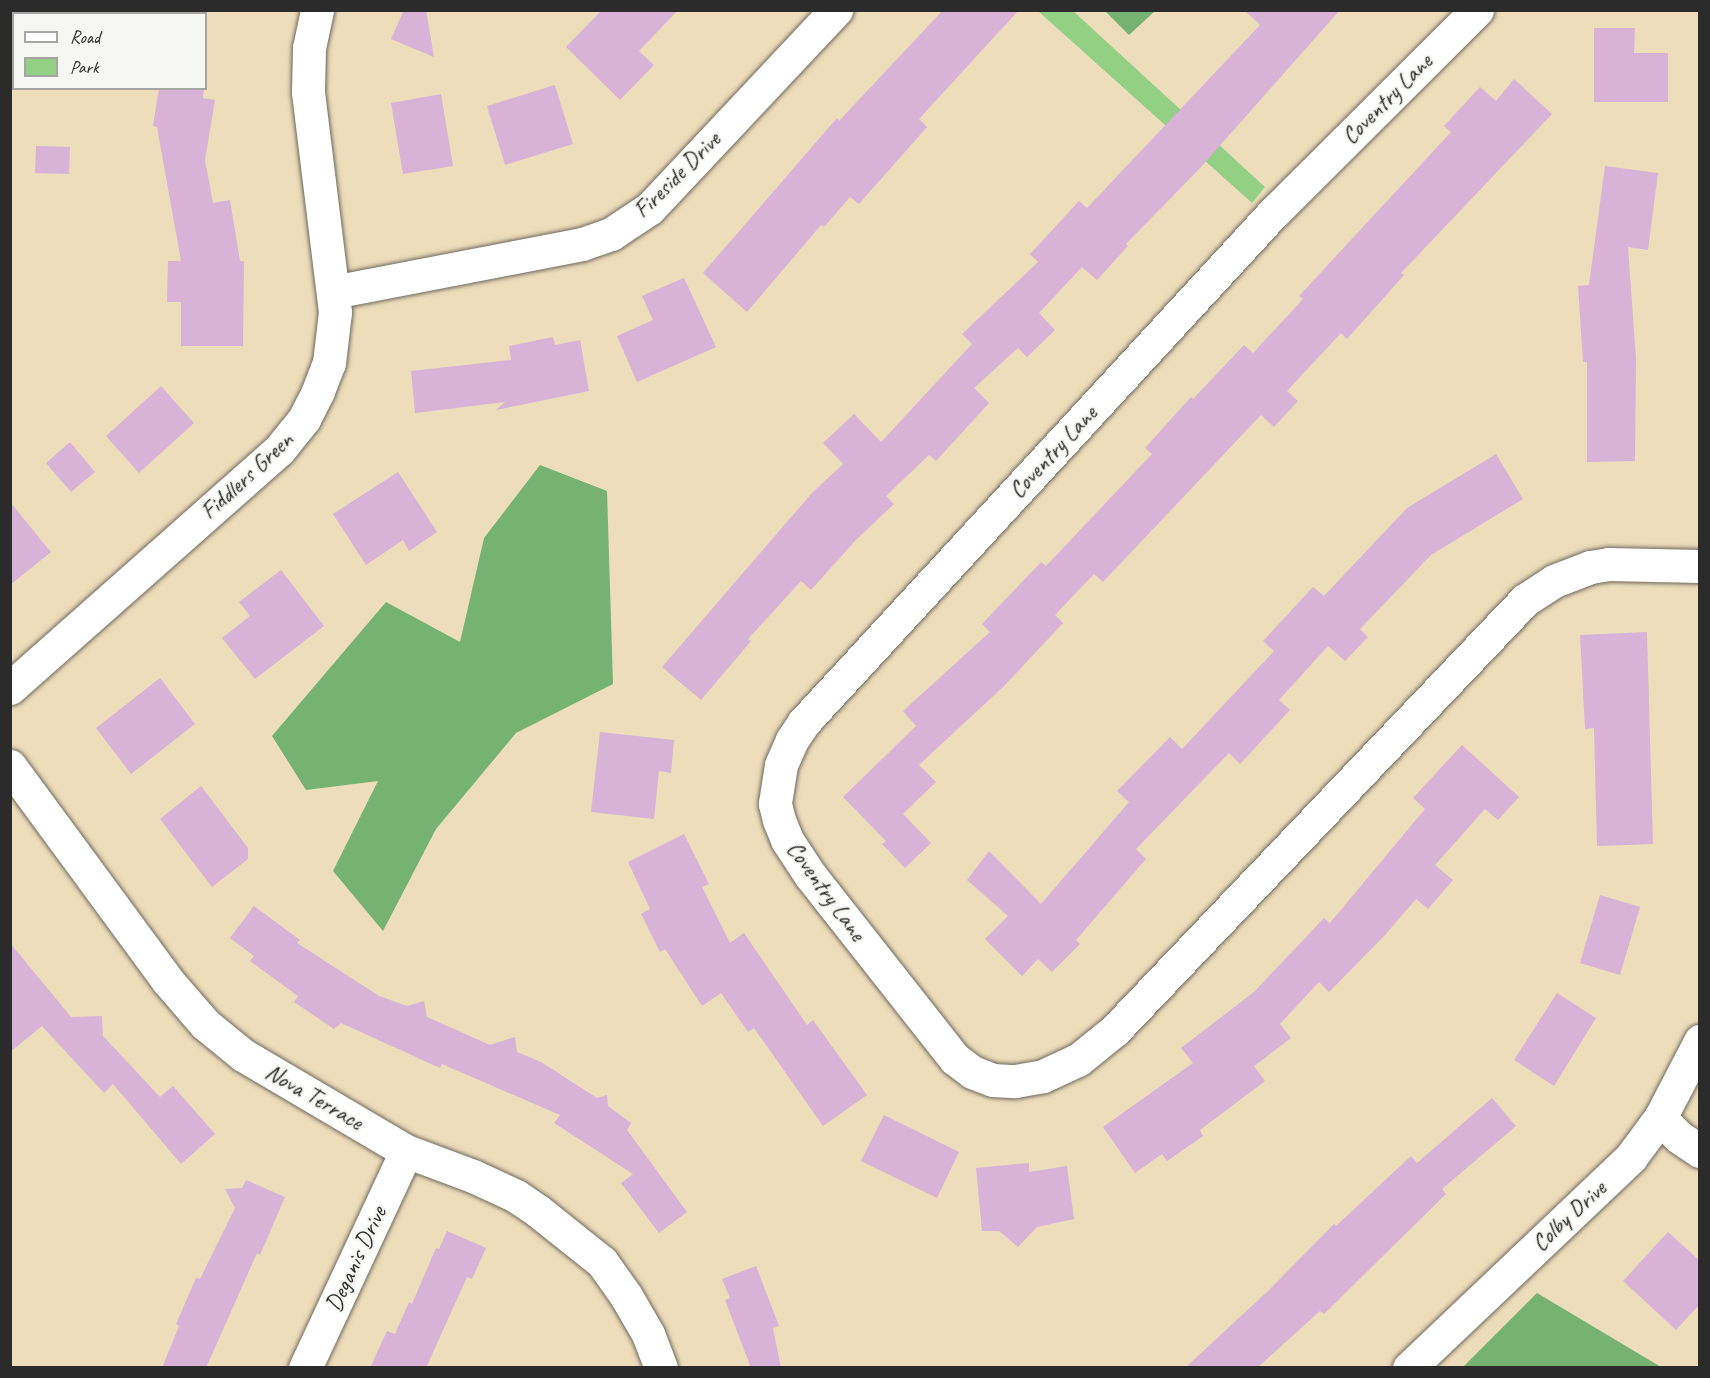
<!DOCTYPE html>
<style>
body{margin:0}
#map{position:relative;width:1710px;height:1378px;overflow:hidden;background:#edddbb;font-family:Caveat,sans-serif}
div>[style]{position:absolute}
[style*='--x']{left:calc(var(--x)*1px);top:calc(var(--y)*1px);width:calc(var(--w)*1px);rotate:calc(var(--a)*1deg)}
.green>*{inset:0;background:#93d085}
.forest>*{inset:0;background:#76b272}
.building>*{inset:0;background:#d8b2d7}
.roads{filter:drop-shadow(0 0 2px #6f695d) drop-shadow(0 0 2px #6f695d)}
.minor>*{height:33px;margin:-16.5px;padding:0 16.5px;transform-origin:16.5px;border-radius:16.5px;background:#fff}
span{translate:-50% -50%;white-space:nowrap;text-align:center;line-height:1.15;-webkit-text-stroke:4.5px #f6f6f2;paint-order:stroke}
.street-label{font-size:24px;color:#2b2b2b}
.frame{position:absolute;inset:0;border:12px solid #2b2b2b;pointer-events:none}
.legend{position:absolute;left:12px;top:12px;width:195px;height:78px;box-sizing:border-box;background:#f6f6f2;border:2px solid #a5a5a2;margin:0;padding:8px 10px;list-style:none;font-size:18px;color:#2b2b2b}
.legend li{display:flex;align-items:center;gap:12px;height:30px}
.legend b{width:30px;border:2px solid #a5a5a2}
</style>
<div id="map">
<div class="green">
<i style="clip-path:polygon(1038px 11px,1073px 11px,1265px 187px,1252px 203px)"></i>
</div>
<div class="forest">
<i style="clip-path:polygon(1105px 11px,1155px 11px,1129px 35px)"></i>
<i style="clip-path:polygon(540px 465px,607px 491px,613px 684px,516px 733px,436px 829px,383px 931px,333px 871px,378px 781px,306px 790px,272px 736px,386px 602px,460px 642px,484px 538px)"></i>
<i style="clip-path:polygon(1537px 1293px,1661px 1367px,1463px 1367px)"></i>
</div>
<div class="building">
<i style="clip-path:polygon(404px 10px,426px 10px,434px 57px,391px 39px)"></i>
<i style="clip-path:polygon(602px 10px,678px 10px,639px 51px,654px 65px,620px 100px,566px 47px)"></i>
<i style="clip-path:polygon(943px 10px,1019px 10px,919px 119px,927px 127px,859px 204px,850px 197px,824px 227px,821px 225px,747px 312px,703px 273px,837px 118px,839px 121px)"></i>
<i style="clip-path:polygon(1244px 10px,1340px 10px,1201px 167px,1126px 244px,1128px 246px,1097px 280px,1082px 267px,1039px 313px,1055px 330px,1027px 357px,1018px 348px,974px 388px,989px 403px,936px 461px,929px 455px,886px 496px,894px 504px,856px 540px,811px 590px,801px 581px,748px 639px,751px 641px,701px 700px,662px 667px,811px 494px,843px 464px,823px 443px,854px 414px,881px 442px,972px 344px,962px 334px,1038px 262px,1030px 254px,1079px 201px,1087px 208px,1260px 25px)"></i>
<i style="clip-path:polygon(1594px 28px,1635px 28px,1634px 53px,1668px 53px,1668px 102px,1594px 102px)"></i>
<i style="clip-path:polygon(1514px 79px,1552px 114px,1401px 273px,1404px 275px,1347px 339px,1341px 333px,1287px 391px,1298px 401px,1274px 427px,1261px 415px,1103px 582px,1094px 574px,1055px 615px,1063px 623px,1003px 687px,919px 765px,936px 782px,903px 814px,931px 843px,905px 868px,882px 844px,886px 841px,843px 797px,916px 726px,903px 711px,990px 632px,982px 624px,1041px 562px,1046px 566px,1152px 454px,1145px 448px,1191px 397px,1193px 399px,1244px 345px,1253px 353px,1303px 299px,1299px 296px,1451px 132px,1444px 126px,1480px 87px,1496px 101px)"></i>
<i style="clip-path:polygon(555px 85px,573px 144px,505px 165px,487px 106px)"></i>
<i style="clip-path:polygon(159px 88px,204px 88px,203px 98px,215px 100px,205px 160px,213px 203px,230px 200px,240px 261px,244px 261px,243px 346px,181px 346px,181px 302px,167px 302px,168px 261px,181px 261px,157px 127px,153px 126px)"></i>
<i style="clip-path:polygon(441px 94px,453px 166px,403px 174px,391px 103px)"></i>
<i style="clip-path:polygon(36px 146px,70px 147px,69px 174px,35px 173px)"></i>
<i style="clip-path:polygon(1605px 166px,1658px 173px,1648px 250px,1628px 247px,1636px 358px,1635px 461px,1587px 462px,1587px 362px,1583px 362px,1578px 286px,1589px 285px)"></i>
<i style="clip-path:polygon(684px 278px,716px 347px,637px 382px,617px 336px,653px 320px,642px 296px)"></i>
<i style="clip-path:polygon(553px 337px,555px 345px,580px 340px,589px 391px,496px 410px,505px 402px,415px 413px,411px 371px,511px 360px,509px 346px)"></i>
<i style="clip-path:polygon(161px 386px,194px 423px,139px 473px,106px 436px)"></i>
<i style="clip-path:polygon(70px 442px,95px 472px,71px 492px,46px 463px)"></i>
<i style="clip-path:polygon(1496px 454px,1523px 499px,1431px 555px,1360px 629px,1368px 637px,1345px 661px,1328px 646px,1279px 700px,1290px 710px,1240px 764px,1229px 753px,1136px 849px,1146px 859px,1076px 940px,1080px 944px,1052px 972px,1038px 959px,1022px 976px,985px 939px,1008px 916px,967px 880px,989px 851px,1041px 904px,1129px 802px,1117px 791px,1170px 737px,1182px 749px,1274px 651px,1263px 641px,1313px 587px,1324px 596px,1407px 508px)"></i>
<i style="clip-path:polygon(398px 472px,437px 532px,409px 551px,403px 540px,366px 565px,333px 514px)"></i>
<i style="clip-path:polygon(10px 502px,51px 552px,10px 585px)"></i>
<i style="clip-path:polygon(281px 570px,324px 626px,255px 679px,222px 638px,250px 616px,239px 602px)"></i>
<i style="clip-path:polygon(1647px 632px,1653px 844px,1597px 846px,1594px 728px,1585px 729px,1580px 635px)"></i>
<i style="clip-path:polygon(160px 678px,195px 724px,131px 774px,96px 728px)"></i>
<i style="clip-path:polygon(600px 732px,674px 740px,671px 773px,659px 771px,654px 819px,591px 812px)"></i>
<i style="clip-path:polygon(1462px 745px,1519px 797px,1498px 820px,1485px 809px,1435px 865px,1453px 880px,1428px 909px,1416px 899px,1385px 935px,1329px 992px,1319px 982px,1280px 1024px,1291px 1038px,1254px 1066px,1265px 1081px,1200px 1130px,1203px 1136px,1167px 1161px,1162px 1154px,1135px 1173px,1103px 1127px,1193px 1063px,1181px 1048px,1254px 992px,1324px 918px,1330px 923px,1425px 809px,1413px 798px)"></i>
<i style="clip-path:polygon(201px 786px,248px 848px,248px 859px,212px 887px,160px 819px)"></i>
<i style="clip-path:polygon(684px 834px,709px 884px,702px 887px,730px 943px,744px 933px,807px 1025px,813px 1020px,867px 1095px,823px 1126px,754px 1028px,748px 1032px,721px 993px,702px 1006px,665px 949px,660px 952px,641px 914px,650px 909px,628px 862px)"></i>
<i style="clip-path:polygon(1600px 895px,1640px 907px,1620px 975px,1580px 963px)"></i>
<i style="clip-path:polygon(254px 906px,300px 940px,297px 943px,379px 996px,407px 1006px,424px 1001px,427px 1017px,490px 1045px,515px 1037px,517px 1052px,541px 1062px,597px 1098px,607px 1095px,608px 1106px,631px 1123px,627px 1130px,687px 1212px,659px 1233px,621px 1183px,633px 1174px,554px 1123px,560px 1115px,442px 1064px,440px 1068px,341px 1023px,334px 1029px,294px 1002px,298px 996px,250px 961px,254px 956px,230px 938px)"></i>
<i style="clip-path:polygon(10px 943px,71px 1017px,102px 1016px,103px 1036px,160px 1097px,173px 1086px,215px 1134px,181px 1164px,113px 1084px,104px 1093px,42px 1026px,10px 1052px)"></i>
<i style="clip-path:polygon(1557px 993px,1596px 1018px,1554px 1086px,1514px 1060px)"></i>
<i style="clip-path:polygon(1492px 1098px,1516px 1126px,1442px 1189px,1446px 1194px,1324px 1314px,1320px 1311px,1257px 1368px,1185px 1368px,1269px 1290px,1334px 1224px,1336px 1226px,1411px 1156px,1417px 1163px)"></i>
<i style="clip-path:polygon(884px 1115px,959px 1152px,937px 1198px,861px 1161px)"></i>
<i style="clip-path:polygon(1029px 1163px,1029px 1172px,1067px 1166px,1074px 1219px,1037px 1227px,1018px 1247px,999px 1231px,982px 1231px,976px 1168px)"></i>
<i style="clip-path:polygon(246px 1180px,285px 1197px,260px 1255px,257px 1253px,206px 1368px,162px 1368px,179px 1326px,176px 1324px,196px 1278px,200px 1279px,235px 1208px,225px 1189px,242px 1188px)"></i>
<i style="clip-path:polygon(447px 1231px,486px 1248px,472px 1279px,467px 1277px,426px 1368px,370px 1368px,387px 1331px,395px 1334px,409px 1302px,412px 1304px,436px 1248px,439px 1249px)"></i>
<i style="clip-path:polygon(1668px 1232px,1700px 1261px,1700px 1304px,1676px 1330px,1623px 1281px)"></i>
<i style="clip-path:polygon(756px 1266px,779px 1326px,773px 1328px,781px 1368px,751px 1368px,725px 1300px,730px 1298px,722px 1279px)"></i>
</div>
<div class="roads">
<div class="minor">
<i style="--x:1477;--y:10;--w:286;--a:135.1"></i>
<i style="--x:1274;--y:212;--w:694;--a:132.66"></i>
<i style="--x:804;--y:722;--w:22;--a:124"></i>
<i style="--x:792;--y:740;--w:27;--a:114"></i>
<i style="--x:781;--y:765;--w:39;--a:99"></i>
<i style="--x:775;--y:804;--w:16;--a:76"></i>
<i style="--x:779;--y:820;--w:22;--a:68"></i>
<i style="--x:787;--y:840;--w:42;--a:56.7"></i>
<i style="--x:810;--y:875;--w:234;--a:51.8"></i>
<i style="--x:955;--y:1059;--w:21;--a:37"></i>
<i style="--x:972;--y:1072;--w:22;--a:21"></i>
<i style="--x:993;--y:1080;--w:22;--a:3"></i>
<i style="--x:1015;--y:1081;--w:28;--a:-10"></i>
<i style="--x:1043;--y:1076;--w:38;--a:-25"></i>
<i style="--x:1078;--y:1060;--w:48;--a:-39"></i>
<i style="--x:1115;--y:1030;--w:594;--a:-46.36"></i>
<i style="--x:1525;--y:600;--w:35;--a:-33"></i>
<i style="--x:1554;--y:581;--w:39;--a:-21"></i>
<i style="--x:1590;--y:567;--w:18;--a:-9"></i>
<i style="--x:1608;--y:564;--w:92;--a:1.2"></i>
<i style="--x:333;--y:292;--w:254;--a:-10.9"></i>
<i style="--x:582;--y:244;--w:31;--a:-19"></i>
<i style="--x:611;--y:234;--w:47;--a:-33.7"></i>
<i style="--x:650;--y:208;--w:272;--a:-46.8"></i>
<i style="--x:10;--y:688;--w:359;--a:-41.5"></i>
<i style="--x:279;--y:450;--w:40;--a:-51"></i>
<i style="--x:304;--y:419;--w:31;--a:-63"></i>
<i style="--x:318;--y:391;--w:30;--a:-69"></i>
<i style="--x:329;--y:363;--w:51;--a:-83.3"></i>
<i style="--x:335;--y:312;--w:222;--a:-97"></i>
<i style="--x:308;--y:92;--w:44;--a:-88.7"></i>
<i style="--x:309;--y:48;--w:39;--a:-78"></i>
<i style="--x:10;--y:766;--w:265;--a:53.7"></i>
<i style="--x:167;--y:980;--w:58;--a:49.2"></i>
<i style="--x:205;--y:1024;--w:49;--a:39.2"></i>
<i style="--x:243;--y:1055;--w:189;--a:30.5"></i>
<i style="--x:406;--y:1151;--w:72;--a:20.5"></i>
<i style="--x:473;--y:1176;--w:47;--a:24.9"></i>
<i style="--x:516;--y:1196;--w:27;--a:34"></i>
<i style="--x:538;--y:1211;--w:82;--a:38.6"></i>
<i style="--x:602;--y:1262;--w:42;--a:54.8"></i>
<i style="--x:626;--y:1296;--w:44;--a:59.9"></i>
<i style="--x:648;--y:1334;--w:36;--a:69"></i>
<i style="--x:1660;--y:1118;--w:27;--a:45"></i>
<i style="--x:1679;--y:1137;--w:25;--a:34"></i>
<i style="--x:305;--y:1368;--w:239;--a:-65"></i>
<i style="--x:1409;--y:1368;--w:306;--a:-43.5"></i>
<i style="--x:1631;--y:1157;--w:49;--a:-53.4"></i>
<i style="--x:1660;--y:1118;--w:87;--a:-62.5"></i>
</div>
</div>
<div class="street-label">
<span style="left:1387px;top:99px;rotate:-45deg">Coventry Lane</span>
<span style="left:677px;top:175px;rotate:-45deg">Fireside Drive</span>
<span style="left:1053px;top:452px;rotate:-47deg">Coventry Lane</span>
<span style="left:247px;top:476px;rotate:-43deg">Fiddlers Green</span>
<span style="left:826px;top:891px;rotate:54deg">Coventry Lane</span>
<span style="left:314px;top:1097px;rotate:30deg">Nova Terrace</span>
<span style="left:1569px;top:1216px;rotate:-43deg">Colby Drive</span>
<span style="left:356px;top:1259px;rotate:-65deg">Deganis Drive</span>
</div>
<div class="frame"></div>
<ul class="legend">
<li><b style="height:8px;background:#fff"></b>Road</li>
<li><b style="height:16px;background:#93d085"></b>Park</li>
</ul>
</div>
